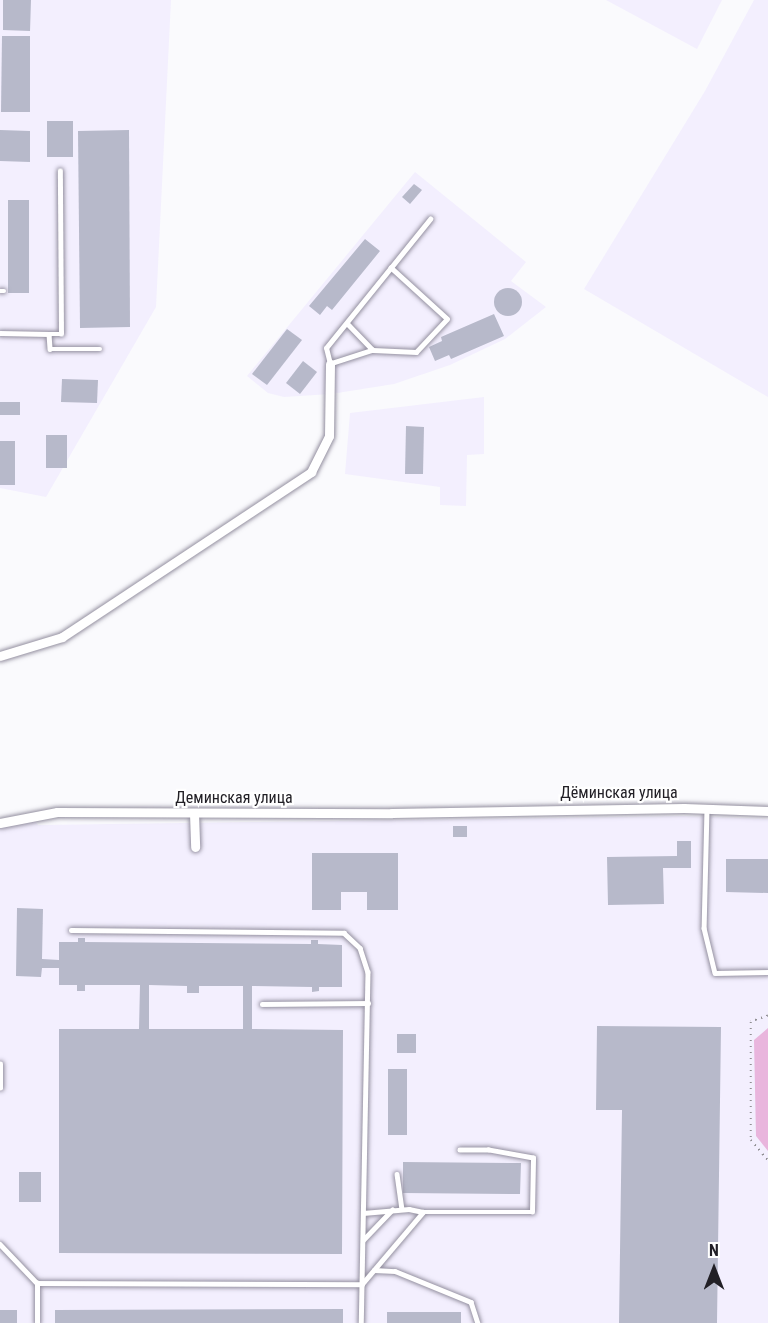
<!DOCTYPE html>
<meta charset="utf-8">
<style>
body{margin:0}
#map{position:relative;width:768px;height:1323px;overflow:hidden;background:#fafafd;font-family:"Roboto Condensed",sans-serif}
div>[style]{position:absolute}
[style*='--x']{left:calc(var(--x)*1px);top:calc(var(--y)*1px);width:calc(var(--w)*1px);rotate:calc(var(--a)*1deg)}
.built>*{inset:0;background:#f3effe}
.green>*{inset:0;background:#e9b5dd}
.building>*{inset:0;background:#b7b9ca}
.round{border-radius:50%}
.path>*{height:1.5px;margin-top:-0.75px;transform-origin:0;background:repeating-linear-gradient(90deg,#919094 0 1.5px,transparent 0 6px)}
.roads{filter:drop-shadow(0 0 2px #9490a0) drop-shadow(0 0 2px #9490a0)}
.service>*{height:4.5px;margin:-2.25px;padding:0 2.25px;transform-origin:2.25px;border-radius:2.25px;background:#fff}
.minor>*{height:9px;margin:-4.5px;padding:0 4.5px;transform-origin:4.5px;border-radius:4.5px;background:#fff}
span{translate:-50% -50%;white-space:nowrap;text-align:center;line-height:1.15;-webkit-text-stroke:4.5px #fff;paint-order:stroke}
.street-label{font-size:16px;color:#222026}
.north{position:absolute;left:684px;top:1239px;width:60px;height:60px;-webkit-text-stroke:4px #fff;paint-order:stroke;rotate:0deg;font-size:16px;font-weight:700;line-height:24px;text-align:center;color:#222026}
.north::after{content:'';display:block;margin:auto;width:21px;height:27px;background:#222026;clip-path:polygon(50% 0,100% 100%,50% 72%,0 100%)}
</style>
<div id="map">
<div class="built">
<i style="clip-path:polygon(0 0,171px 0,156px 307px,46px 497px,0 488px)"></i>
<i style="clip-path:polygon(606px 0,722px 0,697px 49px)"></i>
<i style="clip-path:polygon(754px 0,768px 0,768px 397px,584px 289px,705px 91px)"></i>
<i style="clip-path:polygon(415px 172px,526px 262px,511px 281px,546px 307px,505px 339px,450px 365px,394px 384px,331px 394px,284px 397px,268px 393px,247px 376px)"></i>
<i style="clip-path:polygon(484px 397px,484px 454px,467px 455px,466px 506px,440px 505px,440px 487px,345px 474px,350px 413px)"></i>
<i style="clip-path:polygon(683px 816px,768px 819px,768px 1323px,0 1323px,0 827px,35px 821px,38px 825px)"></i>
</div>
<div class="green">
<i style="clip-path:polygon(768px 1028px,768px 1151px,756px 1136px,754px 1040px)"></i>
</div>
<div class="building">
<i style="clip-path:polygon(3px 0,31px 0,30px 31px,3px 30px)"></i>
<i style="clip-path:polygon(2px 36px,30px 36px,30px 112px,1px 112px)"></i>
<i style="clip-path:polygon(47px 121px,73px 121px,73px 157px,47px 157px)"></i>
<i style="clip-path:polygon(0 130px,30px 131px,30px 162px,0 161px)"></i>
<i style="clip-path:polygon(129px 130px,130px 327px,80px 328px,78px 131px)"></i>
<i style="clip-path:polygon(414px 184px,422px 190px,410px 204px,402px 197px)"></i>
<i style="clip-path:polygon(8px 200px,29px 200px,29px 293px,8px 293px)"></i>
<i style="clip-path:polygon(365px 239px,380px 251px,332px 310px,327px 306px,320px 315px,309px 306px)"></i>
<i class="round" style="left:494px;top:288px;width:28px;height:28px"></i>
<i style="clip-path:polygon(494px 314px,504px 336px,451px 359px,449px 355px,435px 361px,429px 347px,442px 341px,441px 337px)"></i>
<i style="clip-path:polygon(287px 329px,302px 340px,267px 385px,252px 374px)"></i>
<i style="clip-path:polygon(303px 361px,317px 372px,300px 394px,286px 383px)"></i>
<i style="clip-path:polygon(62px 379px,98px 380px,97px 403px,61px 402px)"></i>
<i style="clip-path:polygon(0 402px,20px 402px,20px 415px,0 415px)"></i>
<i style="clip-path:polygon(406px 426px,424px 427px,423px 474px,405px 474px)"></i>
<i style="clip-path:polygon(46px 435px,67px 435px,67px 468px,46px 468px)"></i>
<i style="clip-path:polygon(0 441px,15px 441px,15px 485px,0 485px)"></i>
<i style="clip-path:polygon(453px 826px,467px 826px,467px 837px,453px 837px)"></i>
<i style="clip-path:polygon(677px 841px,691px 841px,691px 868px,663px 868px,664px 904px,608px 905px,607px 857px,677px 856px)"></i>
<i style="clip-path:polygon(312px 853px,398px 853px,398px 910px,367px 910px,367px 892px,341px 892px,341px 910px,312px 910px)"></i>
<i style="clip-path:polygon(726px 859px,768px 859px,768px 893px,726px 892px)"></i>
<i style="clip-path:polygon(evenodd,17px 908px,43px 909px,42px 959px,59px 960px,59px 942px,78px 942px,78px 938px,85px 938px,85px 942px,311px 944px,311px 940px,318px 940px,318px 944px,342px 945px,342px 987px,319px 987px,319px 991px,312px 992px,312px 987px,252px 986px,252px 1029px,343px 1030px,342px 1254px,59px 1253px,59px 1029px,139px 1029px,140px 985px,85px 985px,85px 991px,77px 991px,77px 985px,59px 985px,59px 968px,42px 968px,41px 977px,16px 976px,17px 908px,149px 985px,187px 986px,187px 993px,199px 993px,199px 986px,243px 986px,243px 1029px,149px 1029px,149px 985px)"></i>
<i style="clip-path:polygon(597px 1026px,721px 1027px,717px 1323px,619px 1323px,622px 1110px,596px 1110px)"></i>
<i style="clip-path:polygon(397px 1034px,416px 1034px,416px 1053px,397px 1053px)"></i>
<i style="clip-path:polygon(388px 1069px,407px 1069px,407px 1135px,388px 1135px)"></i>
<i style="clip-path:polygon(403px 1162px,521px 1163px,520px 1194px,403px 1193px)"></i>
<i style="clip-path:polygon(19px 1172px,41px 1172px,41px 1202px,19px 1202px)"></i>
<i style="clip-path:polygon(343px 1309px,343px 1323px,55px 1323px,55px 1310px)"></i>
<i style="clip-path:polygon(0 1310px,17px 1310px,17px 1323px,0 1323px)"></i>
<i style="clip-path:polygon(387px 1312px,461px 1312px,461px 1323px,387px 1323px)"></i>
</div>
<div class="path">
<i style="--x:768;--y:1016;--w:18;--a:161"></i>
<i style="--x:751;--y:1022;--w:118;--a:90"></i>
<i style="--x:751;--y:1140;--w:26;--a:50"></i>
</div>
<div class="roads">
<div class="service">
<i style="--x:0;--y:291;--w:4;--a:0"></i>
<i style="--x:347;--y:323;--w:37;--a:46"></i>
<i style="--x:373;--y:350;--w:43;--a:2.7"></i>
<i style="--x:416;--y:352;--w:45;--a:-46.8"></i>
<i style="--x:447;--y:319;--w:76;--a:-137.7"></i>
<i style="--x:0;--y:333;--w:49;--a:1.2"></i>
<i style="--x:49;--y:334;--w:15;--a:86"></i>
<i style="--x:50;--y:349;--w:50;--a:0"></i>
<i style="--x:49;--y:334;--w:12;--a:0"></i>
<i style="--x:61;--y:334;--w:163;--a:-90.4"></i>
<i style="--x:373;--y:350;--w:45;--a:162"></i>
<i style="--x:330;--y:364;--w:16;--a:-104"></i>
<i style="--x:326;--y:348;--w:166;--a:-51.1"></i>
<i style="--x:707;--y:809;--w:119;--a:91.4"></i>
<i style="--x:704;--y:928;--w:46;--a:76.3"></i>
<i style="--x:715;--y:973;--w:53;--a:-1.1"></i>
<i style="--x:71;--y:930;--w:273;--a:0.6"></i>
<i style="--x:344;--y:933;--w:22;--a:43"></i>
<i style="--x:360;--y:948;--w:25;--a:72"></i>
<i style="--x:368;--y:972;--w:351;--a:91.1"></i>
<i style="--x:262;--y:1004;--w:106;--a:-0.5"></i>
<i style="--x:0;--y:1088;--w:24;--a:-90"></i>
<i style="--x:397;--y:1174;--w:35;--a:82"></i>
<i style="--x:363;--y:1213;--w:46;--a:-5"></i>
<i style="--x:409;--y:1209;--w:14;--a:12"></i>
<i style="--x:423;--y:1212;--w:109;--a:0"></i>
<i style="--x:532;--y:1212;--w:54;--a:-88.9"></i>
<i style="--x:533;--y:1158;--w:45;--a:-169.7"></i>
<i style="--x:489;--y:1150;--w:29;--a:180"></i>
<i style="--x:363;--y:1240;--w:42;--a:-46"></i>
<i style="--x:0;--y:1244;--w:54;--a:46.5"></i>
<i style="--x:374;--y:1270;--w:21;--a:3"></i>
<i style="--x:395;--y:1271;--w:82;--a:22.2"></i>
<i style="--x:471;--y:1302;--w:22;--a:72"></i>
<i style="--x:37;--y:1323;--w:40;--a:-90"></i>
<i style="--x:37;--y:1283;--w:325;--a:0.2"></i>
<i style="--x:362;--y:1284;--w:94;--a:-49.7"></i>
</div>
<div class="minor">
<i style="--x:0;--y:656;--w:65;--a:-17"></i>
<i style="--x:62;--y:637;--w:299;--a:-33.5"></i>
<i style="--x:311;--y:472;--w:40;--a:-63.4"></i>
<i style="--x:329;--y:436;--w:72;--a:-89.2"></i>
<i style="--x:194;--y:813;--w:34;--a:88"></i>
<i style="--x:0;--y:823;--w:58;--a:-10.9"></i>
<i style="--x:57;--y:812;--w:335;--a:0.2"></i>
<i style="--x:392;--y:813;--w:292;--a:-1"></i>
<i style="--x:684;--y:808;--w:84;--a:2"></i>
</div>
</div>
<div class="street-label">
<span style="left:619px;top:793px">Дёминская улица</span>
<span style="left:234px;top:798px">Деминская улица</span>
</div>
<div class="north">N</div>
</div>
